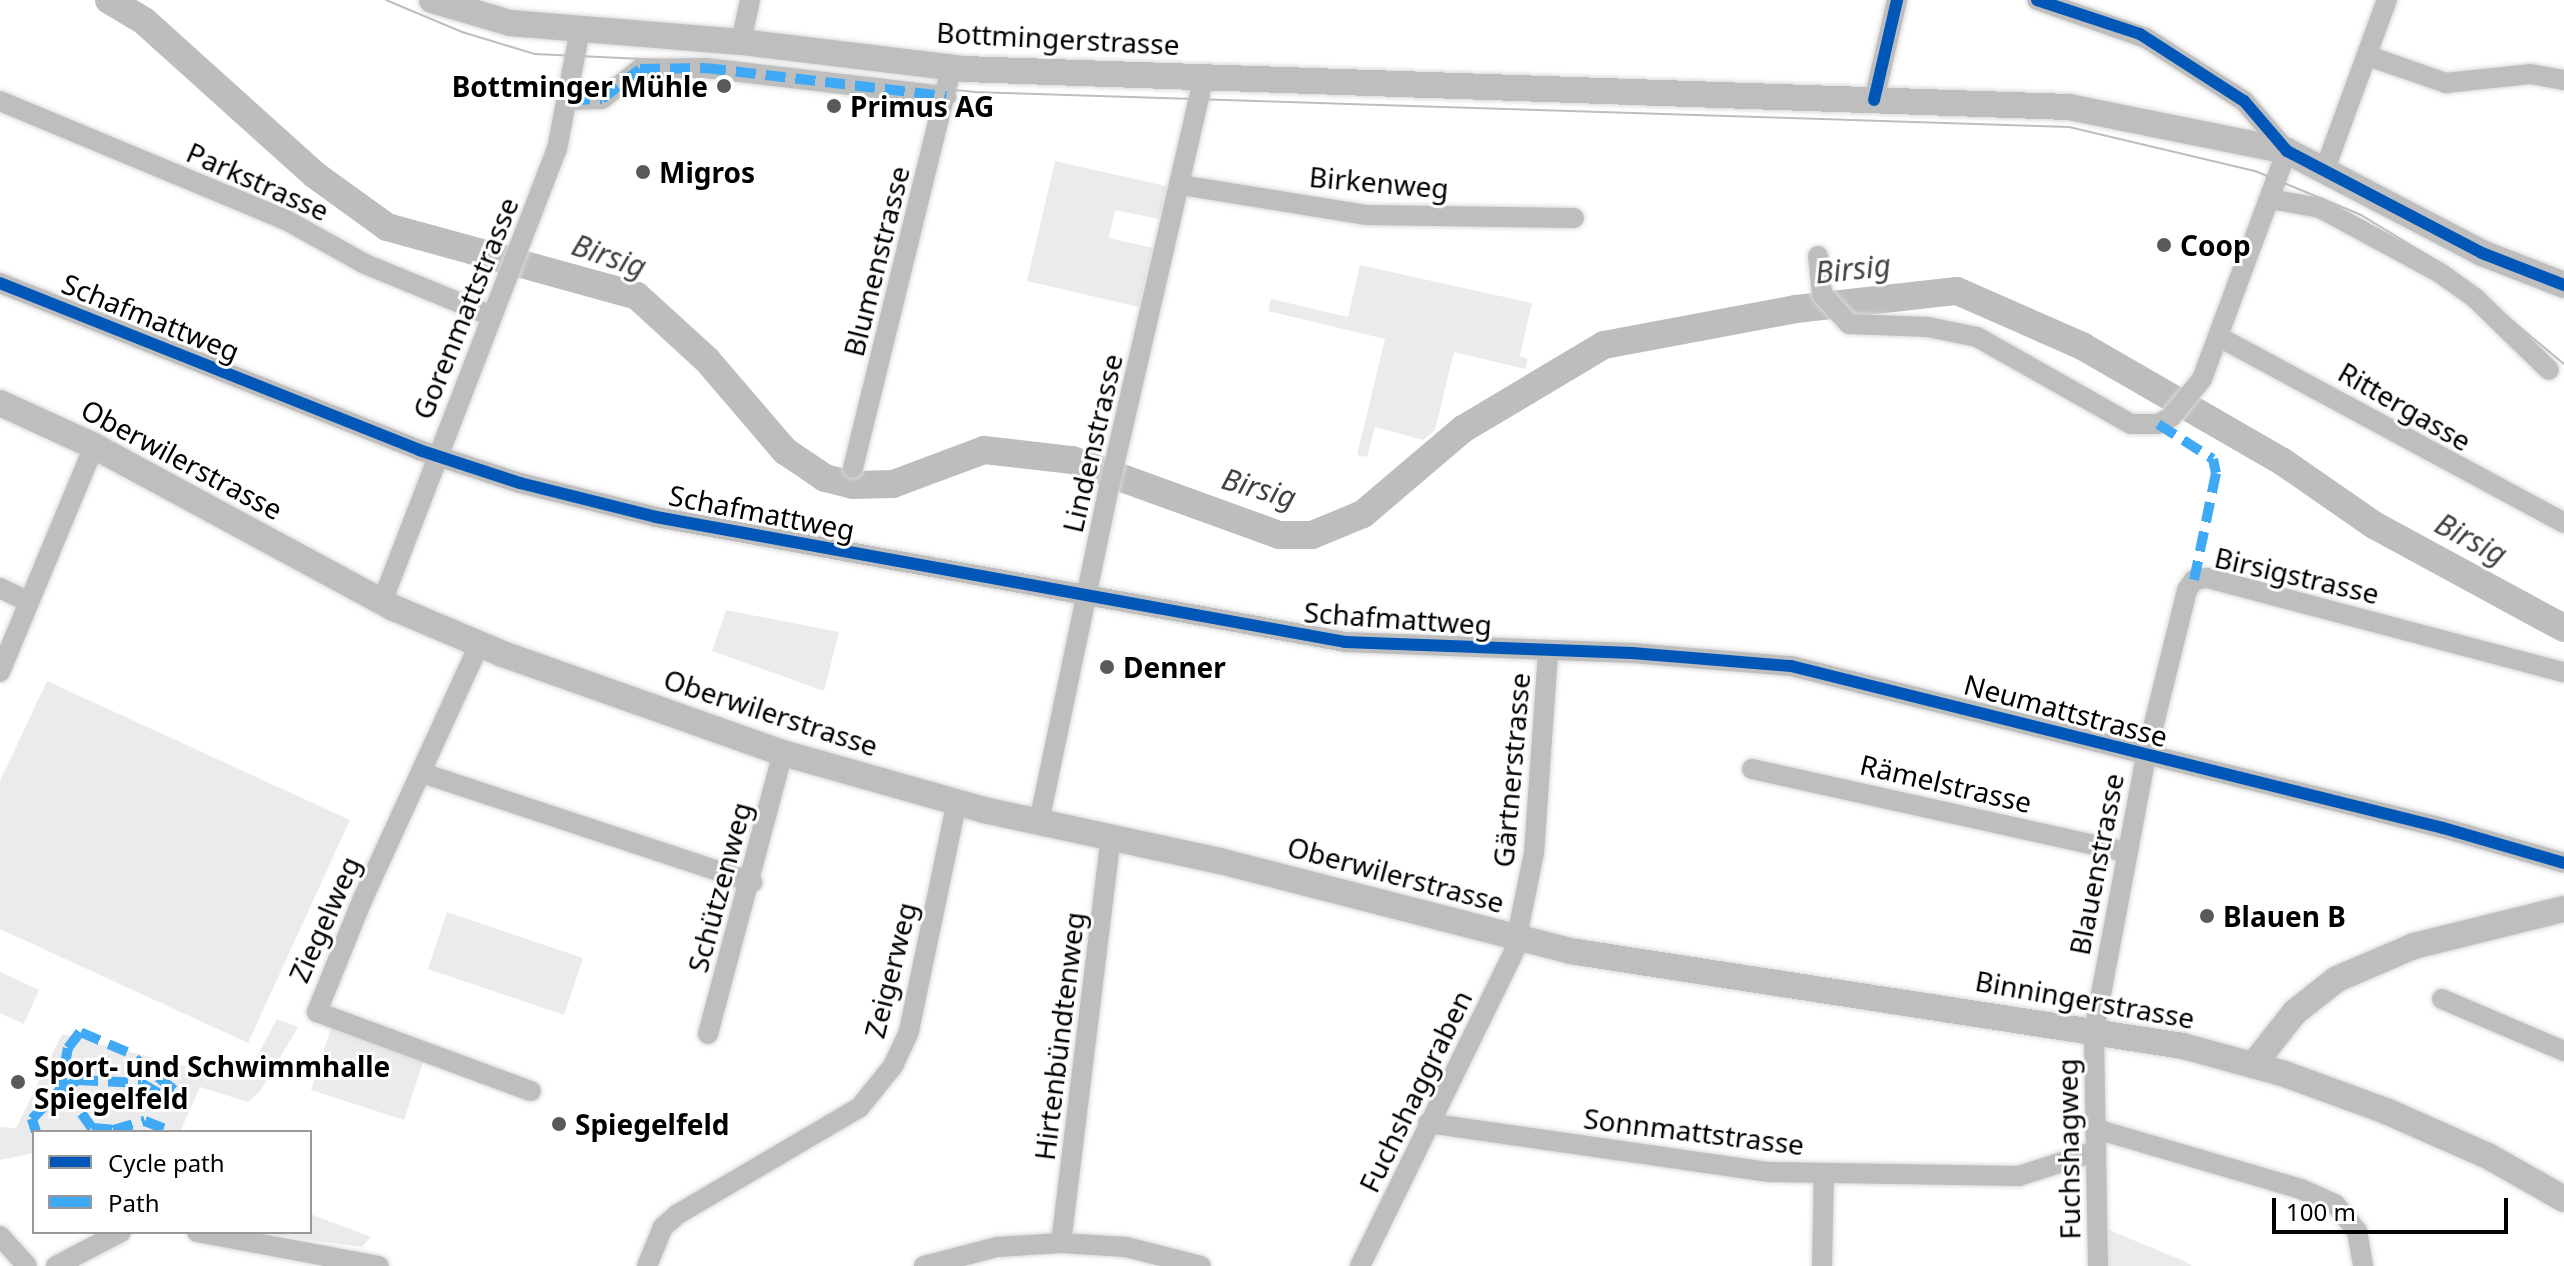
<!DOCTYPE html>
<meta charset="utf-8">
<style>
body{margin:0}
#map{position:relative;width:2564px;height:1266px;overflow:hidden;background:#fff;font-family:"Noto Sans",sans-serif}
div>[style]{position:absolute}
[style*='--x']{left:calc(var(--x)*1px);top:calc(var(--y)*1px);width:calc(var(--w)*1px);rotate:calc(var(--a)*1deg)}
.green>*{inset:0;background:#ebebeb}
.river>*{height:28px;margin:-14px;padding:0 14px;transform-origin:14px;border-radius:14px;background:#bdbdbd}
.roads{filter:drop-shadow(0 0 2px #dbdbdb) drop-shadow(0 0 2px #dbdbdb)}
.minor>*{height:20px;margin:-10px;padding:0 10px;transform-origin:10px;border-radius:10px;background:#bebebe}
.major>*{height:26px;margin:-13px;padding:0 13px;transform-origin:13px;border-radius:13px;background:#bebebe}
.tram>*{height:2px;margin:-1px;padding:0 1px;transform-origin:1px;border-radius:1px;background:#bebebe}
.quiet>*{height:10px;margin-top:-5px;transform-origin:0;background:repeating-linear-gradient(90deg,#3fa9f5 0 20px,transparent 0 30px)}
.cycleway>*{height:12px;margin:-6px;padding:0 6px;transform-origin:6px;border-radius:6px;background:#0057b8}
.dots>*{width:22px;height:22px;translate:-50% -50%;box-sizing:border-box;border:4px solid #fff;border-radius:50%}
span{translate:-50% -50%;white-space:nowrap;text-align:center;line-height:1.15;-webkit-text-stroke:6px #fff;paint-order:stroke}
.street-label{font-size:28px;color:#000}
.poi-label{font-size:28px;color:#000;font-weight:700}
.right{translate:-100% -50%;text-align:right}
.left{translate:0 -50%;text-align:left}
.water-label{font-size:30px;color:#424242;font-style:italic}
.legend{position:absolute;left:32px;top:1130px;width:280px;height:104px;box-sizing:border-box;background:#fff;border:2px solid #999;margin:0;padding:10px 14px;list-style:none;font-size:24px;color:#000}
.legend li{display:flex;align-items:center;gap:16px;height:40px}
.legend b{width:40px;border:2px solid #999}
.scale{position:absolute;left:2272px;top:1198px;width:236px;height:36px;box-sizing:border-box;border:4px solid #000;border-top:0;padding-left:10px;font-size:24px;line-height:28px;white-space:nowrap;color:#000;-webkit-text-stroke:6px #fff;paint-order:stroke}
</style>
<div id="map">
<div class="green">
<i style="clip-path:polygon(1055px 161px,1170px 187px,1159px 219px,1115px 210px,1109px 238px,1153px 248px,1139px 307px,1027px 281px)"></i>
<i style="clip-path:polygon(1360px 265px,1532px 303px,1520px 356px,1528px 359px,1525px 369px,1454px 352px,1435px 430px,1423px 440px,1375px 427px,1367px 457px,1357px 455px,1385px 339px,1268px 311px,1271px 299px,1348px 317px)"></i>
<i style="clip-path:polygon(726px 610px,839px 632px,824px 691px,712px 651px)"></i>
<i style="clip-path:polygon(47px 681px,350px 820px,248px 1043px,0 929px,0 781px)"></i>
<i style="clip-path:polygon(447px 912px,583px 958px,564px 1015px,428px 969px)"></i>
<i style="clip-path:polygon(0 972px,39px 990px,24px 1024px,0 1013px)"></i>
<i style="clip-path:polygon(277px 1019px,298px 1027px,261px 1090px,248px 1102px,200px 1087px,180px 1132px,34px 1132px,34px 1153px,0 1160px,0 1127px,16px 1128px,62px 1034px,223px 1076px,253px 1063px)"></i>
<i style="clip-path:polygon(331px 1028px,424px 1059px,404px 1120px,311px 1090px)"></i>
<i style="clip-path:polygon(310px 1214px,371px 1237px,362px 1247px,251px 1232px,310px 1232px)"></i>
<i style="clip-path:polygon(2109px 1230px,2184px 1261px,2192px 1266px,2108px 1266px)"></i>
</div>
<div class="river">
<i style="--x:109;--y:0;--w:41;--a:31"></i>
<i style="--x:144;--y:21;--w:230;--a:42"></i>
<i style="--x:315;--y:175;--w:89;--a:35.8"></i>
<i style="--x:387;--y:227;--w:259;--a:15.4"></i>
<i style="--x:637;--y:296;--w:95;--a:42.4"></i>
<i style="--x:707;--y:360;--w:120;--a:49.4"></i>
<i style="--x:785;--y:451;--w:48;--a:34"></i>
<i style="--x:825;--y:478;--w:29;--a:14"></i>
<i style="--x:853;--y:485;--w:40;--a:-1.4"></i>
<i style="--x:893;--y:484;--w:97;--a:-20.5"></i>
<i style="--x:984;--y:450;--w:89;--a:6.5"></i>
<i style="--x:1072;--y:460;--w:220;--a:19.9"></i>
<i style="--x:1279;--y:535;--w:33;--a:0"></i>
<i style="--x:1312;--y:535;--w:55;--a:-22.4"></i>
<i style="--x:1363;--y:514;--w:131;--a:-40.4"></i>
<i style="--x:1463;--y:429;--w:164;--a:-30.8"></i>
<i style="--x:1604;--y:345;--w:195;--a:-10.6"></i>
<i style="--x:1796;--y:309;--w:162;--a:-6.4"></i>
<i style="--x:1957;--y:291;--w:137;--a:23.7"></i>
<i style="--x:2082;--y:346;--w:232;--a:30"></i>
<i style="--x:2283;--y:462;--w:111;--a:34.7"></i>
<i style="--x:2374;--y:525;--w:216;--a:28.5"></i>
</div>
<div class="roads">
<div class="minor">
<i style="--x:741;--y:42;--w:43;--a:-77.9"></i>
<i style="--x:2368;--y:56;--w:83;--a:19.1"></i>
<i style="--x:2446;--y:83;--w:84;--a:-6.1"></i>
<i style="--x:2530;--y:74;--w:35;--a:10"></i>
<i style="--x:570;--y:100;--w:32;--a:-2"></i>
<i style="--x:602;--y:99;--w:48;--a:-38.3"></i>
<i style="--x:640;--y:69;--w:66;--a:-0.9"></i>
<i style="--x:706;--y:68;--w:242;--a:6.7"></i>
<i style="--x:1874;--y:100;--w:103;--a:-77"></i>
<i style="--x:0;--y:101;--w:310;--a:22.6"></i>
<i style="--x:286;--y:220;--w:90;--a:29.1"></i>
<i style="--x:365;--y:264;--w:137;--a:22.3"></i>
<i style="--x:2325;--y:169;--w:180;--a:-69.9"></i>
<i style="--x:1181;--y:185;--w:187;--a:9.2"></i>
<i style="--x:1366;--y:215;--w:208;--a:0.8"></i>
<i style="--x:2270;--y:199;--w:51;--a:10.2"></i>
<i style="--x:2320;--y:208;--w:136;--a:28.4"></i>
<i style="--x:2440;--y:273;--w:43;--a:35.5"></i>
<i style="--x:2475;--y:298;--w:103;--a:44.2"></i>
<i style="--x:1818;--y:256;--w:38;--a:84"></i>
<i style="--x:1822;--y:294;--w:40;--a:48"></i>
<i style="--x:1849;--y:324;--w:79;--a:2.2"></i>
<i style="--x:1928;--y:327;--w:50;--a:11.5"></i>
<i style="--x:1977;--y:337;--w:177;--a:29.5"></i>
<i style="--x:2131;--y:424;--w:27;--a:0"></i>
<i style="--x:2158;--y:424;--w:15;--a:-28"></i>
<i style="--x:2171;--y:417;--w:49;--a:-50.8"></i>
<i style="--x:2202;--y:379;--w:243;--a:-69.6"></i>
<i style="--x:2287;--y:151;--w:66;--a:-130.7"></i>
<i style="--x:2244;--y:101;--w:117;--a:-147.3"></i>
<i style="--x:2146;--y:38;--w:115;--a:-160.8"></i>
<i style="--x:0;--y:283;--w:451;--a:21.7"></i>
<i style="--x:419;--y:450;--w:106;--a:18.1"></i>
<i style="--x:520;--y:483;--w:140;--a:14"></i>
<i style="--x:656;--y:517;--w:700;--a:10.28"></i>
<i style="--x:1345;--y:642;--w:287;--a:2.2"></i>
<i style="--x:1632;--y:653;--w:160;--a:4.7"></i>
<i style="--x:1791;--y:666;--w:672;--a:13.95"></i>
<i style="--x:2443;--y:828;--w:126;--a:16.1"></i>
<i style="--x:2219;--y:337;--w:392;--a:28.3"></i>
<i style="--x:853;--y:468;--w:412;--a:-76.2"></i>
<i style="--x:0;--y:588;--w:32;--a:26"></i>
<i style="--x:382;--y:602;--w:486;--a:-68.9"></i>
<i style="--x:557;--y:149;--w:122;--a:-79.1"></i>
<i style="--x:479;--y:645;--w:278;--a:114.6"></i>
<i style="--x:363;--y:898;--w:123;--a:112"></i>
<i style="--x:317;--y:1012;--w:228;--a:20.3"></i>
<i style="--x:0;--y:672;--w:245;--a:-67.4"></i>
<i style="--x:1752;--y:769;--w:383;--a:12.5"></i>
<i style="--x:422;--y:773;--w:348;--a:18.3"></i>
<i style="--x:1039;--y:822;--w:346;--a:-78.2"></i>
<i style="--x:1110;--y:483;--w:417;--a:-77"></i>
<i style="--x:2442;--y:999;--w:133;--a:23.1"></i>
<i style="--x:708;--y:1034;--w:291;--a:-75.1"></i>
<i style="--x:1428;--y:1123;--w:345;--a:8.2"></i>
<i style="--x:1769;--y:1172;--w:250;--a:0.9"></i>
<i style="--x:2019;--y:1176;--w:81;--a:-18"></i>
<i style="--x:2096;--y:1129;--w:214;--a:16.3"></i>
<i style="--x:2301;--y:1189;--w:37;--a:24"></i>
<i style="--x:2335;--y:1204;--w:35;--a:51"></i>
<i style="--x:2357;--y:1231;--w:36;--a:80"></i>
<i style="--x:197;--y:1232;--w:185;--a:10.6"></i>
<i style="--x:0;--y:1236;--w:40;--a:48"></i>
<i style="--x:1061;--y:1243;--w:410;--a:-83"></i>
<i style="--x:56;--y:1266;--w:73;--a:-27.6"></i>
<i style="--x:647;--y:1266;--w:42;--a:-67.7"></i>
<i style="--x:663;--y:1227;--w:20;--a:-41"></i>
<i style="--x:678;--y:1214;--w:210;--a:-30.4"></i>
<i style="--x:859;--y:1108;--w:54;--a:-51"></i>
<i style="--x:893;--y:1066;--w:38;--a:-65"></i>
<i style="--x:909;--y:1031;--w:234;--a:-78.2"></i>
<i style="--x:924;--y:1266;--w:75;--a:-14.6"></i>
<i style="--x:997;--y:1247;--w:64;--a:-3.6"></i>
<i style="--x:1061;--y:1243;--w:65;--a:3.5"></i>
<i style="--x:1126;--y:1247;--w:77;--a:14.2"></i>
<i style="--x:1360;--y:1266;--w:351;--a:-63.9"></i>
<i style="--x:1514;--y:951;--w:100;--a:-78.5"></i>
<i style="--x:1534;--y:853;--w:202;--a:-86"></i>
<i style="--x:1822;--y:1266;--w:92;--a:-88.8"></i>
<i style="--x:2098;--y:1266;--w:235;--a:-91"></i>
<i style="--x:2094;--y:1031;--w:280;--a:-79.3"></i>
<i style="--x:2146;--y:756;--w:171;--a:-76.1"></i>
<i style="--x:2187;--y:590;--w:12;--a:-55"></i>
<i style="--x:2194;--y:580;--w:13;--a:-9"></i>
<i style="--x:2207;--y:578;--w:369;--a:14.8"></i>
</div>
<div class="major">
<i style="--x:432;--y:0;--w:81;--a:16.4"></i>
<i style="--x:510;--y:23;--w:232;--a:4.7"></i>
<i style="--x:741;--y:42;--w:225;--a:6.9"></i>
<i style="--x:964;--y:69;--w:1106;--a:1.97"></i>
<i style="--x:2069;--y:107;--w:222;--a:11.4"></i>
<i style="--x:2287;--y:151;--w:220;--a:27.6"></i>
<i style="--x:2482;--y:253;--w:88;--a:21.3"></i>
<i style="--x:0;--y:403;--w:103;--a:24.6"></i>
<i style="--x:94;--y:446;--w:341;--a:28.4"></i>
<i style="--x:394;--y:608;--w:118;--a:22.9"></i>
<i style="--x:503;--y:654;--w:297;--a:19.5"></i>
<i style="--x:783;--y:753;--w:209;--a:15.8"></i>
<i style="--x:984;--y:810;--w:241;--a:12.2"></i>
<i style="--x:1220;--y:861;--w:361;--a:14.4"></i>
<i style="--x:1570;--y:951;--w:620;--a:8.81"></i>
<i style="--x:2183;--y:1046;--w:103;--a:15.3"></i>
<i style="--x:2282;--y:1073;--w:111;--a:20.1"></i>
<i style="--x:2386;--y:1111;--w:111;--a:23.8"></i>
<i style="--x:2488;--y:1156;--w:87;--a:29.5"></i>
<i style="--x:2253;--y:1065;--w:68;--a:-51.6"></i>
<i style="--x:2295;--y:1012;--w:53;--a:-38.2"></i>
<i style="--x:2337;--y:979;--w:84;--a:-23.2"></i>
<i style="--x:2414;--y:946;--w:154;--a:-13.9"></i>
</div>
</div>
<div class="tram">
<i style="--x:386;--y:0;--w:82;--a:22.8"></i>
<i style="--x:462;--y:32;--w:76;--a:16.8"></i>
<i style="--x:535;--y:54;--w:130;--a:2.6"></i>
<i style="--x:665;--y:60;--w:310;--a:5.9"></i>
<i style="--x:973;--y:92;--w:1097;--a:1.83"></i>
<i style="--x:2069;--y:127;--w:191;--a:13.3"></i>
<i style="--x:2255;--y:171;--w:115;--a:22.5"></i>
<i style="--x:2361;--y:215;--w:104;--a:31.2"></i>
<i style="--x:2450;--y:269;--w:148;--a:39.8"></i>
</div>
<div class="quiet">
<i style="--x:570;--y:100;--w:32;--a:-2"></i>
<i style="--x:602;--y:99;--w:48;--a:-38.3"></i>
<i style="--x:640;--y:69;--w:66;--a:-0.9"></i>
<i style="--x:706;--y:68;--w:242;--a:6.7"></i>
<i style="--x:2158;--y:424;--w:65;--a:32.5"></i>
<i style="--x:2213;--y:459;--w:14;--a:78"></i>
<i style="--x:2216;--y:473;--w:109;--a:101.6"></i>
<i style="--x:64;--y:1089;--w:48;--a:54.3"></i>
<i style="--x:92;--y:1128;--w:21;--a:5"></i>
<i style="--x:113;--y:1130;--w:33;--a:-16"></i>
<i style="--x:145;--y:1121;--w:29;--a:22"></i>
<i style="--x:36;--y:1132;--w:14;--a:-107"></i>
<i style="--x:32;--y:1119;--w:40;--a:-46"></i>
<i style="--x:60;--y:1090;--w:21;--a:-29"></i>
<i style="--x:78;--y:1080;--w:63;--a:2.7"></i>
<i style="--x:141;--y:1083;--w:32;--a:30"></i>
<i style="--x:169;--y:1099;--w:10;--a:-61"></i>
<i style="--x:174;--y:1090;--w:60;--a:-141"></i>
<i style="--x:127;--y:1052;--w:51;--a:-156.9"></i>
<i style="--x:80;--y:1032;--w:20;--a:127"></i>
<i style="--x:68;--y:1048;--w:43;--a:100.8"></i>
</div>
<div class="cycleway">
<i style="--x:2037;--y:0;--w:108;--a:18.3"></i>
<i style="--x:2140;--y:34;--w:124;--a:32.8"></i>
<i style="--x:2244;--y:101;--w:66;--a:49.3"></i>
<i style="--x:2287;--y:151;--w:220;--a:27.6"></i>
<i style="--x:2482;--y:253;--w:88;--a:21.3"></i>
<i style="--x:1874;--y:100;--w:103;--a:-77"></i>
<i style="--x:0;--y:283;--w:451;--a:21.7"></i>
<i style="--x:419;--y:450;--w:106;--a:18.1"></i>
<i style="--x:520;--y:483;--w:140;--a:14"></i>
<i style="--x:656;--y:517;--w:700;--a:10.28"></i>
<i style="--x:1345;--y:642;--w:287;--a:2.2"></i>
<i style="--x:1632;--y:653;--w:160;--a:4.7"></i>
<i style="--x:1791;--y:666;--w:672;--a:13.95"></i>
<i style="--x:2443;--y:828;--w:126;--a:16.1"></i>
</div>
<div class="dots">
<i style="left:724px;top:86px;background:#595959"></i>
<i style="left:834px;top:106px;background:#595959"></i>
<i style="left:643px;top:172px;background:#595959"></i>
<i style="left:2164px;top:245px;background:#595959"></i>
<i style="left:1107px;top:667px;background:#595959"></i>
<i style="left:2207px;top:916px;background:#595959"></i>
<i style="left:18px;top:1082px;background:#595959"></i>
<i style="left:559px;top:1124px;background:#595959"></i>
</div>
<div class="street-label">
<span style="left:1058px;top:38px;rotate:3deg">Bottmingerstrasse</span>
<span style="left:258px;top:181px;rotate:24deg">Parkstrasse</span>
<span style="left:1379px;top:182px;rotate:5deg">Birkenweg</span>
<span style="left:876px;top:261px;rotate:-76deg">Blumenstrasse</span>
<span style="left:465px;top:308px;rotate:-68deg">Gorenmattstrasse</span>
<span style="left:151px;top:317px;rotate:22deg">Schafmattweg</span>
<span style="left:2405px;top:406px;rotate:30deg">Rittergasse</span>
<span style="left:1092px;top:443px;rotate:-77deg">Lindenstrasse</span>
<span style="left:182px;top:459px;rotate:28deg">Oberwilerstrasse</span>
<span style="left:762px;top:512px;rotate:11deg">Schafmattweg</span>
<span style="left:2297px;top:575px;rotate:13deg">Birsigstrasse</span>
<span style="left:1398px;top:618px;rotate:4deg">Schafmattweg</span>
<span style="left:2066px;top:710px;rotate:15deg">Neumattstrasse</span>
<span style="left:771px;top:712px;rotate:18deg">Oberwilerstrasse</span>
<span style="left:1511px;top:770px;rotate:-85deg">Gärtnerstrasse</span>
<span style="left:1946px;top:783px;rotate:13deg">Rämelstrasse</span>
<span style="left:2096px;top:864px;rotate:-79deg">Blauenstrasse</span>
<span style="left:1396px;top:874px;rotate:15deg">Oberwilerstrasse</span>
<span style="left:719px;top:887px;rotate:-75deg">Schützenweg</span>
<span style="left:324px;top:919px;rotate:-66deg">Ziegelweg</span>
<span style="left:890px;top:970px;rotate:-76deg">Zeigerweg</span>
<span style="left:2085px;top:999px;rotate:10deg">Binningerstrasse</span>
<span style="left:1059px;top:1036px;rotate:-83deg">Hirtenbündtenweg</span>
<span style="left:1415px;top:1091px;rotate:-64deg">Fuchshaggraben</span>
<span style="left:1694px;top:1131px;rotate:7deg">Sonnmattstrasse</span>
<span style="left:2068px;top:1149px;rotate:-91deg">Fuchshagweg</span>
</div>
<div class="poi-label">
<span class="right" style="left:708px;top:86px">Bottminger Mühle</span>
<span class="left" style="left:850px;top:106px">Primus AG</span>
<span class="left" style="left:659px;top:172px">Migros</span>
<span class="left" style="left:2180px;top:245px">Coop</span>
<span class="left" style="left:1123px;top:667px">Denner</span>
<span class="left" style="left:2223px;top:916px">Blauen B</span>
<span class="left" style="left:34px;top:1082px">Sport- und Schwimmhalle<br>Spiegelfeld</span>
<span class="left" style="left:575px;top:1124px">Spiegelfeld</span>
</div>
<div class="water-label">
<span style="left:609px;top:256px;rotate:19deg">Birsig</span>
<span style="left:1853px;top:269px;rotate:-6deg">Birsig</span>
<span style="left:1259px;top:488px;rotate:16deg">Birsig</span>
<span style="left:2471px;top:539px;rotate:28deg">Birsig</span>
</div>
<ul class="legend">
<li><b style="height:10px;background:#0057b8"></b>Cycle path</li>
<li><b style="height:10px;background:#3fa9f5"></b>Path</li>
</ul>
<div class="scale">100 m</div>
</div>
